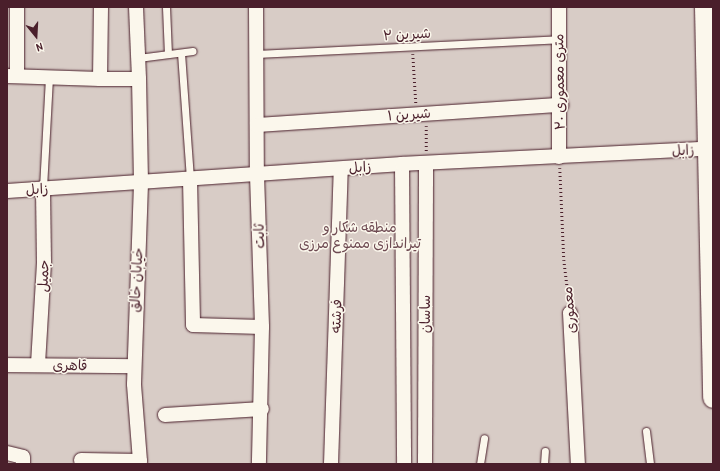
<!DOCTYPE html>
<meta charset="utf-8">
<style>
body{margin:0}
#map{position:relative;width:720px;height:471px;overflow:hidden;background:#f0eae0;font-family:"Patrick Hand","Playpen Sans Arabic",sans-serif}
div>[style]{position:absolute}
[style*='--x']{left:calc(var(--x)*1px);top:calc(var(--y)*1px);width:calc(var(--w)*1px);rotate:calc(var(--a)*1deg)}
.green>*{inset:0;background:#d8ccc6}
.path>*{height:2.5px;margin-top:-1.25px;transform-origin:0;background:repeating-linear-gradient(90deg,#4a1f2b 0 1px,transparent 0 4px)}
.roads{filter:drop-shadow(0 0 1px #4a1f2b) drop-shadow(0 0 1px #4a1f2b)}
.service>*{height:7px;margin:-3.5px;padding:0 3.5px;transform-origin:3.5px;border-radius:3.5px;background:#fbf7ec}
.minor>*{height:14px;margin:-7px;padding:0 7px;transform-origin:7px;border-radius:7px;background:#fbf7ec}
.secondary>*{height:20px;margin:-10px;padding:0 10px;transform-origin:10px;border-radius:10px;background:#fbf7ec}
span{translate:-50% -50%;white-space:nowrap;text-align:center;line-height:1.15;-webkit-text-stroke:3px #fbf7ec;paint-order:stroke}
.street-label{font-size:14px;color:#4a1f2b}
.park-label{font-size:14px;color:#6e4a52}
.frame{position:absolute;inset:0;border:8px solid #4a1f2b;pointer-events:none}
.north{position:absolute;left:16px;top:16px;width:40px;height:40px;-webkit-text-stroke:3px #fbf7ec;paint-order:stroke;rotate:162deg;font-size:11px;font-weight:700;line-height:16px;text-align:center;color:#4a1f2b}
.north::after{content:'';display:block;margin:auto;width:14px;height:18px;background:#4a1f2b;clip-path:polygon(50% 0,100% 100%,50% 72%,0 100%)}
</style>
<div id="map">
<div class="green">
<i style="clip-path:polygon(7px 7px,713px 7px,713px 464px,7px 464px)"></i>
</div>
<div class="path">
<i style="--x:413;--y:54;--w:49;--a:86.5"></i>
<i style="--x:426;--y:151;--w:25;--a:-90"></i>
<i style="--x:560;--y:168;--w:92;--a:87.5"></i>
<i style="--x:564;--y:260;--w:41;--a:83"></i>
</div>
<div class="roads">
<div class="service">
<i style="--x:166;--y:7;--w:47;--a:87.6"></i>
<i style="--x:181;--y:53;--w:126;--a:85.9"></i>
<i style="--x:256;--y:54;--w:303;--a:-2.8"></i>
<i style="--x:138;--y:58;--w:55;--a:-7.3"></i>
<i style="--x:43;--y:188;--w:111;--a:-86.9"></i>
<i style="--x:646;--y:431;--w:33;--a:83"></i>
<i style="--x:480;--y:464;--w:26;--a:-81"></i>
<i style="--x:544;--y:464;--w:13;--a:-86"></i>
</div>
<div class="minor">
<i style="--x:136;--y:7;--w:72;--a:87.6"></i>
<i style="--x:256;--y:7;--w:168;--a:89.7"></i>
<i style="--x:257;--y:175;--w:152;--a:88.1"></i>
<i style="--x:262;--y:327;--w:137;--a:91.3"></i>
<i style="--x:559;--y:7;--w:150;--a:90"></i>
<i style="--x:7;--y:76;--w:93;--a:1.8"></i>
<i style="--x:100;--y:79;--w:72;--a:-89.2"></i>
<i style="--x:17;--y:76;--w:69;--a:-90"></i>
<i style="--x:257;--y:125;--w:305;--a:-3.8"></i>
<i style="--x:402;--y:164;--w:300;--a:89.6"></i>
<i style="--x:190;--y:179;--w:146;--a:88.8"></i>
<i style="--x:193;--y:325;--w:69;--a:1.7"></i>
<i style="--x:7;--y:191;--w:396;--a:-3.9"></i>
<i style="--x:402;--y:164;--w:311;--a:-2.9"></i>
<i style="--x:570;--y:313;--w:151;--a:87"></i>
<i style="--x:38;--y:364;--w:102;--a:-86.6"></i>
<i style="--x:44;--y:262;--w:74;--a:-90.8"></i>
<i style="--x:7;--y:365;--w:127;--a:0.5"></i>
<i style="--x:165;--y:415;--w:97;--a:-3.5"></i>
<i style="--x:7;--y:453;--w:16;--a:14"></i>
<i style="--x:23;--y:457;--w:7;--a:90"></i>
<i style="--x:81;--y:460;--w:59;--a:1"></i>
<i style="--x:140;--y:461;--w:77;--a:-94.5"></i>
<i style="--x:134;--y:384;--w:202;--a:-88"></i>
<i style="--x:141;--y:182;--w:103;--a:-91.1"></i>
<i style="--x:139;--y:79;--w:39;--a:180"></i>
<i style="--x:331;--y:464;--w:295;--a:-88.1"></i>
<i style="--x:425;--y:464;--w:301;--a:-89.8"></i>
</div>
<div class="secondary">
<i style="--x:705;--y:7;--w:391;--a:88.8"></i>
</div>
</div>
<div class="street-label">
<span style="left:407px;top:34px;rotate:-3deg">شیرین ۲</span>
<span style="left:559px;top:82px;rotate:-91deg">۲۰ متری معموری</span>
<span style="left:409px;top:114px;rotate:-4deg">شیرین ۱</span>
<span style="left:683px;top:150px;rotate:-3deg">زابل</span>
<span style="left:360px;top:167px;rotate:-4deg">زابل</span>
<span style="left:37px;top:189px;rotate:-4deg">زابل</span>
<span style="left:259px;top:236px;rotate:-92deg">ثابت</span>
<span style="left:43px;top:276px;rotate:-88deg">جمیل</span>
<span style="left:136px;top:280px;rotate:-87deg">خیابان خالق</span>
<span style="left:569px;top:310px;rotate:-95deg">معموری</span>
<span style="left:425px;top:314px;rotate:-90deg">ساسان</span>
<span style="left:336px;top:316px;rotate:-88deg">فرشته</span>
<span style="left:70px;top:365px;rotate:1deg">قاهری</span>
</div>
<div class="park-label">
<span style="left:360px;top:235px">منطقه شکار و<br>تیراندازی ممنوع مرزی</span>
</div>
<div class="frame"></div>
<div class="north">N</div>
</div>
